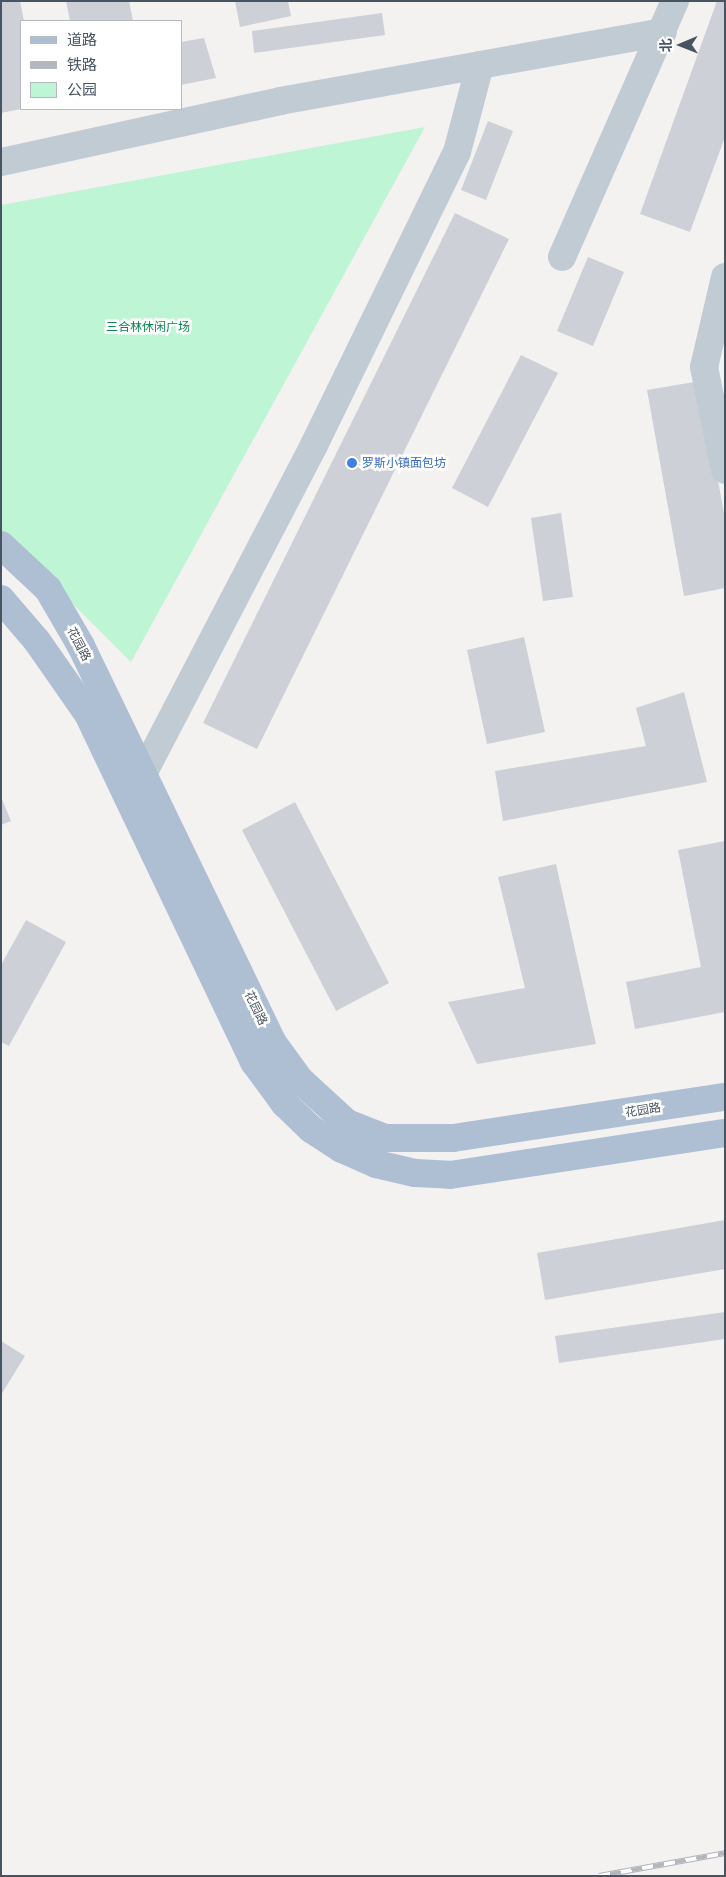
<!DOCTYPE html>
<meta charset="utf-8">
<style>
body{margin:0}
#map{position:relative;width:726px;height:1877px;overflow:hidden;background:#f4f1f1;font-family:Poppins,"Noto Sans SC",sans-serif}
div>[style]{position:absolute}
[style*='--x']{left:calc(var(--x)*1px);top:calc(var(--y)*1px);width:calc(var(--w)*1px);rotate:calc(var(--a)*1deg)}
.green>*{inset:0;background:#bdf5d5}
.building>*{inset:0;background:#cdd0d6}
.minor>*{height:28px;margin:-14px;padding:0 14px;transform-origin:14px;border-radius:14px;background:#c1cbd4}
.major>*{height:28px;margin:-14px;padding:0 14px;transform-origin:14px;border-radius:14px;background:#afbfd3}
.rail>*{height:5.5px;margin-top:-2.75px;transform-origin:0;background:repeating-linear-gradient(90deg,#fff 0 11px,#b3b6bc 0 22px);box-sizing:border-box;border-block:1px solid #b3b6bc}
.dots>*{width:14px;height:14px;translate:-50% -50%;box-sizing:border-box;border:2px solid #fff;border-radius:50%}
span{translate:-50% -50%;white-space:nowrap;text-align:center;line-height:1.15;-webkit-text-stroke:5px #fff;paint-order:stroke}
.park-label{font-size:12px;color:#0d8750}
.shop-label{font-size:12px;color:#366cbe}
.left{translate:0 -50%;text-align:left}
.street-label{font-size:12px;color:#475461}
.frame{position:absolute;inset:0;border:2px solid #475461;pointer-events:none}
.legend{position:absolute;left:20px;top:20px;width:162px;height:90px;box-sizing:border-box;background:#fff;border:1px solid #b5bbc0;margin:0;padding:6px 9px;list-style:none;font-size:15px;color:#475461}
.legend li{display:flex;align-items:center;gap:10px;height:25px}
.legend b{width:25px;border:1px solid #b5bbc0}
.north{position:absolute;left:656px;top:20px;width:50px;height:50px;-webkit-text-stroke:4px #fff;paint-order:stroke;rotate:269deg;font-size:14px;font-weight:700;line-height:20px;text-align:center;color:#475461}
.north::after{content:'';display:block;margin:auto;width:18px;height:22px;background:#475461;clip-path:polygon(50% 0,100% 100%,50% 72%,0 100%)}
</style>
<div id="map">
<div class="green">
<i style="clip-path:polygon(425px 127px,131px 662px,1px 532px,1px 205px)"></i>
</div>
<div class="building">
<i style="clip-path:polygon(1px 1px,20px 1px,24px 21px,21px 21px,21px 109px,1px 113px)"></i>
<i style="clip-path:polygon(66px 1px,129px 1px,133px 21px,70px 21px)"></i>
<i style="clip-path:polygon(235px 1px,288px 1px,291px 16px,240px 27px)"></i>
<i style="clip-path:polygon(717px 1px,725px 1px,725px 137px,690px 232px,640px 214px)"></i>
<i style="clip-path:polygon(382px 13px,385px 35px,254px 53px,252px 31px)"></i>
<i style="clip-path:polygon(204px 38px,216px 78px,181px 85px,181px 42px)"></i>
<i style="clip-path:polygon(488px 121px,513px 131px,486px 200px,461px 190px)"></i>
<i style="clip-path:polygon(455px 213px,509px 239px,257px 749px,203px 723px)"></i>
<i style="clip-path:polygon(588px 257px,624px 272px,593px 346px,557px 331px)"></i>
<i style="clip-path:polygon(521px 355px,558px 373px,488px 507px,452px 488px)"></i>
<i style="clip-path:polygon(700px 381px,725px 519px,725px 588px,684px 596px,647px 390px)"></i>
<i style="clip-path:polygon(561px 513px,573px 597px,543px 601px,531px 518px)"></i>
<i style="clip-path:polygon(524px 637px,545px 732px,487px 744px,467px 650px)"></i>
<i style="clip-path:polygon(684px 692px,707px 782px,503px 821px,495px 771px,646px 746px,636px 708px)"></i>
<i style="clip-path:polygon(1px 797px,11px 821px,1px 825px)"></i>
<i style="clip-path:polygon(295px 802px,389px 983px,336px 1011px,242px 830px)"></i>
<i style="clip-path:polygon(725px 841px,725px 1012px,635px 1029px,626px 982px,701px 967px,678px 850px)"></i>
<i style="clip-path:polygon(556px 864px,596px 1044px,477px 1064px,448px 1002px,525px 988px,498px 877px)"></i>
<i style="clip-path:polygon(26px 920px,66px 942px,9px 1046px,1px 1042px,1px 965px)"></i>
<i style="clip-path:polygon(725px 1220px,725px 1269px,545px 1300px,537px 1253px)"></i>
<i style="clip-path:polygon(725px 1312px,725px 1339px,559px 1363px,555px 1336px)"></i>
<i style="clip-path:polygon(1px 1341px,25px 1356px,1px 1395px)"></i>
</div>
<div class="minor">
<i style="--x:1;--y:162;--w:286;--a:-12.3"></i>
<i style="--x:280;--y:101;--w:389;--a:-10.2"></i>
<i style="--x:562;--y:257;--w:280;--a:-66.2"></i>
<i style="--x:725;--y:277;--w:92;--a:103.1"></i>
<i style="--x:704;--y:367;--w:105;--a:78.5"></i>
<i style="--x:134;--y:791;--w:390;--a:-62.5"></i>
<i style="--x:314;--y:445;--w:326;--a:-64"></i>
<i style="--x:457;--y:152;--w:90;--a:-75.2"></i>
</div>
<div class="major">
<i style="--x:1;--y:545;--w:64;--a:43.1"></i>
<i style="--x:48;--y:589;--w:66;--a:59.9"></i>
<i style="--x:81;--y:646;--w:441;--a:64.2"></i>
<i style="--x:273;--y:1043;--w:46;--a:53.9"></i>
<i style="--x:300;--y:1080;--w:64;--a:42.5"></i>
<i style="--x:347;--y:1123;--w:41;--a:21.5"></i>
<i style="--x:385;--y:1138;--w:68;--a:0"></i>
<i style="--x:453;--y:1138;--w:275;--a:-8.6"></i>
<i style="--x:1;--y:599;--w:55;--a:49.4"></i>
<i style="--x:37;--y:641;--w:89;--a:55.1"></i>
<i style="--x:88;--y:714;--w:386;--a:64.5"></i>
<i style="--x:254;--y:1062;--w:52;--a:53.6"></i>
<i style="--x:285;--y:1104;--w:36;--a:44"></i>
<i style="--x:311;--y:1129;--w:37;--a:33"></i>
<i style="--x:342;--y:1149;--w:37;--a:24"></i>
<i style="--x:376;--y:1164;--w:40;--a:13"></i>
<i style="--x:415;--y:1173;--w:35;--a:3"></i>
<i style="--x:450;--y:1175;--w:278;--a:-8.7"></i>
</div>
<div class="rail">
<i style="--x:599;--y:1876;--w:128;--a:-10.3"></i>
</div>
<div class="dots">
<i style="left:352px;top:463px;background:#3f7fe0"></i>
</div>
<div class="park-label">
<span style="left:148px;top:327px">三合林休闲广场</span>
</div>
<div class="shop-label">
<span class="left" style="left:362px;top:463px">罗斯小镇面包坊</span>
</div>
<div class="street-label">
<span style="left:79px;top:644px;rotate:62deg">花园路</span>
<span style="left:256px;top:1008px;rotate:64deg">花园路</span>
<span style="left:643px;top:1110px;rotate:-9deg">花园路</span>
</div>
<div class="frame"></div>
<ul class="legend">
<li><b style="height:6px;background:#afbfd3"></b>道路</li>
<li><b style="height:6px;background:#b3b6bc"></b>铁路</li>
<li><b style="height:14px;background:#bdf5d5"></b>公园</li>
</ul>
<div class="north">北</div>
</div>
